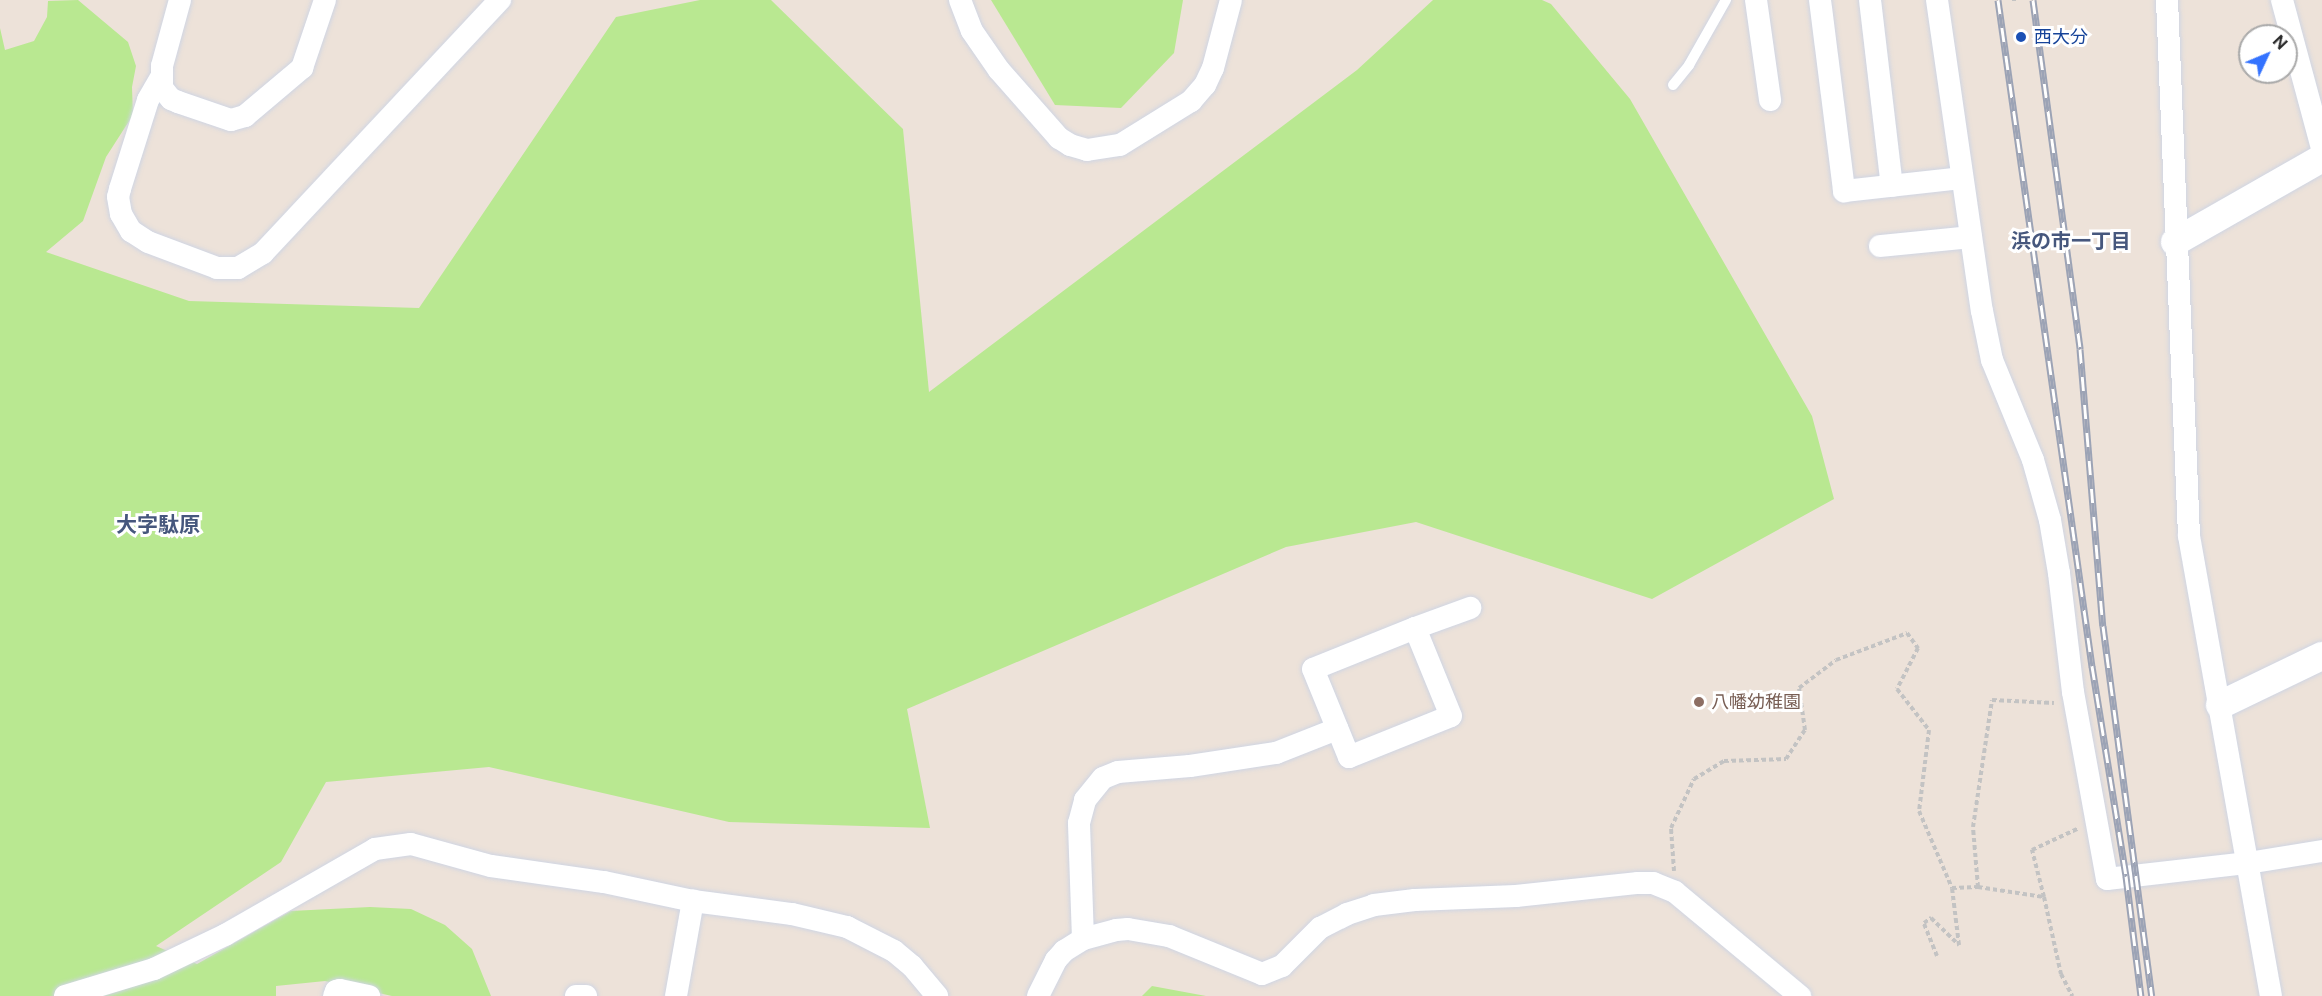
<!DOCTYPE html>
<meta charset="utf-8">
<style>
body{margin:0}
#map{position:relative;width:2322px;height:996px;overflow:hidden;background:#ede2d9;font-family:"Public Sans","Noto Sans JP",sans-serif}
div>[style]{position:absolute}
[style*='--x']{left:calc(var(--x)*1px);top:calc(var(--y)*1px);width:calc(var(--w)*1px);rotate:calc(var(--a)*1deg)}
.green>*{inset:0;background:#b9e891}
.path>*{height:4px;margin-top:-2px;transform-origin:0;background:repeating-linear-gradient(90deg,#c3c3c3 0 4.5px,transparent 0 7.5px)}
.roads{filter:drop-shadow(0 0 2px #cfd5e3) drop-shadow(0 0 2px #cfd5e3)}
.service>*{height:10px;margin:-5px;padding:0 5px;transform-origin:5px;border-radius:5px;background:#fff}
.minor>*{height:22px;margin:-11px;padding:0 11px;transform-origin:11px;border-radius:11px;background:#fff}
.tertiary>*{height:28px;margin:-14px;padding:0 14px;transform-origin:14px;border-radius:14px;background:#fff}
.rail>*{height:7px;margin-top:-3.5px;transform-origin:0;background:repeating-linear-gradient(90deg,#fff 0 14px,#9ca3b5 0 28px);box-sizing:border-box;border-block:2px solid #9ca3b5}
.dots>*{width:16px;height:16px;translate:-50% -50%;box-sizing:border-box;border:3px solid #fff;border-radius:50%}
span{translate:-50% -50%;white-space:nowrap;text-align:center;line-height:1.15;-webkit-text-stroke:6px #fff;paint-order:stroke}
.transit-label{font-size:18px;color:#164399}
.left{translate:0 -50%;text-align:left}
.education-label{font-size:18px;color:#785e54}
.neighbourhood-label{font-size:20px;color:#46577d;font-weight:700}
.quarter-label{font-size:21px;color:#46577d;font-weight:700}
.north{position:absolute;left:2238px;top:24px;width:60px;height:60px;box-sizing:border-box;background:#fff;border:2px solid #a9a9a9;border-radius:50%;rotate:46deg;font-size:16px;font-weight:700;line-height:24px;text-align:center;color:#292929}
.north::after{content:'';display:block;margin:auto;width:21px;height:27px;background:#3473ff;clip-path:polygon(50% 0,100% 100%,50% 72%,0 100%)}
</style>
<div id="map">
<div class="green">
<i style="clip-path:polygon(78px 0,128px 42px,136px 66px,132px 87px,133px 115px,106px 157px,83px 221px,46px 252px,189px 301px,419px 308px,616px 17px,700px 0,771px 0,903px 129px,929px 392px,1357px 70px,1433px 0,1542px 0,1551px 4px,1630px 99px,1812px 416px,1834px 499px,1652px 599px,1416px 522px,1286px 547px,907px 709px,930px 828px,729px 822px,489px 767px,326px 782px,281px 862px,156px 946px,197px 964px,291px 911px,370px 907px,411px 909px,445px 925px,472px 949px,491px 996px,392px 996px,325px 981px,276px 986px,276px 996px,0 996px,0 28px,5px 50px,34px 41px,47px 17px,48px 1px)"></i>
<i style="clip-path:polygon(991px 0,1183px 0,1174px 53px,1121px 108px,1055px 105px)"></i>
<i style="clip-path:polygon(1152px 986px,1206px 996px,1142px 996px)"></i>
</div>
<div class="path">
<i style="--x:2014;--y:0;--w:1;--a:90"></i>
<i style="--x:1674;--y:871;--w:43;--a:-94"></i>
<i style="--x:1671;--y:828;--w:54;--a:-64.9"></i>
<i style="--x:1694;--y:779;--w:35;--a:-31"></i>
<i style="--x:1724;--y:761;--w:62;--a:-1.8"></i>
<i style="--x:1786;--y:759;--w:35;--a:-57"></i>
<i style="--x:1805;--y:730;--w:42;--a:-98.1"></i>
<i style="--x:1799;--y:688;--w:46;--a:-37.1"></i>
<i style="--x:1836;--y:660;--w:76;--a:-20.8"></i>
<i style="--x:1907;--y:633;--w:19;--a:54"></i>
<i style="--x:1918;--y:648;--w:46;--a:117.1"></i>
<i style="--x:1897;--y:689;--w:52;--a:52"></i>
<i style="--x:1929;--y:730;--w:82;--a:97"></i>
<i style="--x:1919;--y:811;--w:84;--a:66.8"></i>
<i style="--x:1978;--y:887;--w:60;--a:-94.8"></i>
<i style="--x:1973;--y:827;--w:128;--a:-81.5"></i>
<i style="--x:1992;--y:700;--w:62;--a:2.8"></i>
<i style="--x:2044;--y:897;--w:79;--a:77.6"></i>
<i style="--x:2061;--y:974;--w:25;--a:63"></i>
<i style="--x:1937;--y:956;--w:35;--a:-112"></i>
<i style="--x:1924;--y:923;--w:9;--a:-36"></i>
<i style="--x:1931;--y:918;--w:39;--a:44"></i>
<i style="--x:1959;--y:945;--w:57;--a:-97"></i>
<i style="--x:1952;--y:888;--w:26;--a:-2"></i>
<i style="--x:1978;--y:887;--w:67;--a:8.6"></i>
<i style="--x:2044;--y:897;--w:49;--a:-104.3"></i>
<i style="--x:2032;--y:850;--w:50;--a:-25"></i>
</div>
<div class="roads">
<div class="service">
<i style="--x:1673;--y:85;--w:26;--a:-51"></i>
<i style="--x:1689;--y:65;--w:75;--a:-60.4"></i>
</div>
<div class="minor">
<i style="--x:180;--y:0;--w:68;--a:105.3"></i>
<i style="--x:162;--y:66;--w:22;--a:90"></i>
<i style="--x:162;--y:88;--w:14;--a:51"></i>
<i style="--x:171;--y:99;--w:8;--a:23"></i>
<i style="--x:178;--y:102;--w:56;--a:18.8"></i>
<i style="--x:231;--y:120;--w:15;--a:-16"></i>
<i style="--x:245;--y:116;--w:75;--a:-40.1"></i>
<i style="--x:302;--y:68;--w:72;--a:-71.3"></i>
<i style="--x:960;--y:0;--w:33;--a:69"></i>
<i style="--x:972;--y:31;--w:47;--a:55.3"></i>
<i style="--x:999;--y:70;--w:91;--a:48.6"></i>
<i style="--x:1059;--y:138;--w:13;--a:32"></i>
<i style="--x:1070;--y:145;--w:18;--a:16"></i>
<i style="--x:1087;--y:150;--w:33;--a:-9"></i>
<i style="--x:1120;--y:145;--w:84;--a:-31.8"></i>
<i style="--x:1191;--y:101;--w:21;--a:-49"></i>
<i style="--x:1205;--y:85;--w:19;--a:-65"></i>
<i style="--x:1213;--y:68;--w:70;--a:-75.2"></i>
<i style="--x:1756;--y:0;--w:101;--a:82"></i>
<i style="--x:1820;--y:0;--w:193;--a:82.8"></i>
<i style="--x:1844;--y:191;--w:118;--a:-6.3"></i>
<i style="--x:1870;--y:0;--w:187;--a:83.3"></i>
<i style="--x:1937;--y:0;--w:314;--a:81.8"></i>
<i style="--x:1982;--y:311;--w:50;--a:78.5"></i>
<i style="--x:1992;--y:360;--w:108;--a:67.7"></i>
<i style="--x:2033;--y:460;--w:62;--a:74.2"></i>
<i style="--x:2050;--y:520;--w:54;--a:80.4"></i>
<i style="--x:2059;--y:573;--w:120;--a:83.3"></i>
<i style="--x:2073;--y:692;--w:190;--a:79.7"></i>
<i style="--x:2107;--y:879;--w:142;--a:-6.5"></i>
<i style="--x:2248;--y:863;--w:75;--a:-9.2"></i>
<i style="--x:2167;--y:0;--w:536;--a:87.65"></i>
<i style="--x:2189;--y:536;--w:467;--a:79.9"></i>
<i style="--x:2282;--y:0;--w:153;--a:74.9"></i>
<i style="--x:160;--y:79;--w:24;--a:120"></i>
<i style="--x:148;--y:100;--w:93;--a:107.5"></i>
<i style="--x:120;--y:189;--w:8;--a:104"></i>
<i style="--x:118;--y:197;--w:17;--a:80"></i>
<i style="--x:121;--y:214;--w:20;--a:60"></i>
<i style="--x:131;--y:231;--w:20;--a:33"></i>
<i style="--x:148;--y:242;--w:74;--a:20.6"></i>
<i style="--x:217;--y:268;--w:21;--a:0"></i>
<i style="--x:238;--y:268;--w:29;--a:-31"></i>
<i style="--x:263;--y:253;--w:347;--a:-46.9"></i>
<i style="--x:1880;--y:246;--w:91;--a:-5.6"></i>
<i style="--x:1415;--y:628;--w:95;--a:67.8"></i>
<i style="--x:1451;--y:716;--w:110;--a:158.1"></i>
<i style="--x:1349;--y:757;--w:95;--a:-112.2"></i>
<i style="--x:1313;--y:669;--w:110;--a:-21.9"></i>
<i style="--x:1415;--y:628;--w:59;--a:-20"></i>
<i style="--x:1083;--y:939;--w:116;--a:-92"></i>
<i style="--x:1079;--y:823;--w:24;--a:-75"></i>
<i style="--x:1085;--y:800;--w:28;--a:-51"></i>
<i style="--x:1103;--y:778;--w:16;--a:-22"></i>
<i style="--x:1118;--y:772;--w:72;--a:-4.8"></i>
<i style="--x:1190;--y:766;--w:87;--a:-8.6"></i>
<i style="--x:1276;--y:753;--w:66;--a:-21.5"></i>
<i style="--x:65;--y:996;--w:93;--a:-16.9"></i>
<i style="--x:154;--y:969;--w:79;--a:-25.6"></i>
<i style="--x:225;--y:935;--w:173;--a:-29.8"></i>
<i style="--x:375;--y:849;--w:36;--a:-8"></i>
<i style="--x:411;--y:844;--w:83;--a:15.4"></i>
<i style="--x:491;--y:866;--w:114;--a:8.1"></i>
<i style="--x:604;--y:882;--w:91;--a:12.1"></i>
<i style="--x:693;--y:901;--w:100;--a:7.5"></i>
<i style="--x:792;--y:914;--w:57;--a:13.3"></i>
<i style="--x:847;--y:927;--w:53;--a:27.1"></i>
<i style="--x:894;--y:951;--w:23;--a:40"></i>
<i style="--x:912;--y:966;--w:39;--a:50"></i>
<i style="--x:334;--y:996;--w:5;--a:-68"></i>
<i style="--x:336;--y:991;--w:4;--a:-14"></i>
<i style="--x:340;--y:990;--w:30;--a:12"></i>
<i style="--x:576;--y:996;--w:10;--a:0"></i>
<i style="--x:676;--y:996;--w:97;--a:-79.9"></i>
<i style="--x:1038;--y:996;--w:40;--a:-63.4"></i>
<i style="--x:1056;--y:960;--w:12;--a:-48"></i>
<i style="--x:1064;--y:951;--w:22;--a:-32"></i>
<i style="--x:1083;--y:939;--w:34;--a:-15"></i>
<i style="--x:1116;--y:930;--w:12;--a:-5"></i>
<i style="--x:1128;--y:929;--w:42;--a:9.7"></i>
<i style="--x:1169;--y:936;--w:100;--a:22.2"></i>
<i style="--x:1262;--y:974;--w:22;--a:-22"></i>
<i style="--x:1282;--y:966;--w:54;--a:-45"></i>
<i style="--x:1320;--y:928;--w:30;--a:-27"></i>
<i style="--x:1347;--y:914;--w:28;--a:-18"></i>
<i style="--x:1374;--y:905;--w:41;--a:-7"></i>
<i style="--x:1415;--y:900;--w:101;--a:-2.3"></i>
<i style="--x:1516;--y:896;--w:123;--a:-6.1"></i>
<i style="--x:1638;--y:883;--w:15;--a:0"></i>
<i style="--x:1653;--y:883;--w:24;--a:22"></i>
<i style="--x:1675;--y:892;--w:163;--a:39.8"></i>
</div>
<div class="tertiary">
<i style="--x:2175;--y:242;--w:169;--a:-29.7"></i>
<i style="--x:2220;--y:705;--w:113;--a:-25.7"></i>
</div>
</div>
<div class="rail">
<i style="--x:1998;--y:0;--w:673;--a:81.97"></i>
<i style="--x:2092;--y:666;--w:213;--a:80.8"></i>
<i style="--x:2126;--y:876;--w:121;--a:82.9"></i>
<i style="--x:2033;--y:0;--w:352;--a:82.3"></i>
<i style="--x:2080;--y:349;--w:278;--a:85.3"></i>
<i style="--x:2103;--y:626;--w:373;--a:82.5"></i>
</div>
<div class="dots">
<i style="left:2021px;top:37px;background:#1a4fb4"></i>
<i style="left:1699px;top:702px;background:#8d6e63"></i>
</div>
<div class="transit-label">
<span class="left" style="left:2034px;top:37px">西大分</span>
</div>
<div class="education-label">
<span class="left" style="left:1711px;top:702px">八幡幼稚園</span>
</div>
<div class="neighbourhood-label">
<span style="left:2071px;top:241px">浜の市一丁目</span>
</div>
<div class="quarter-label">
<span style="left:158px;top:525px">大字駄原</span>
</div>
<div class="north">N</div>
</div>
